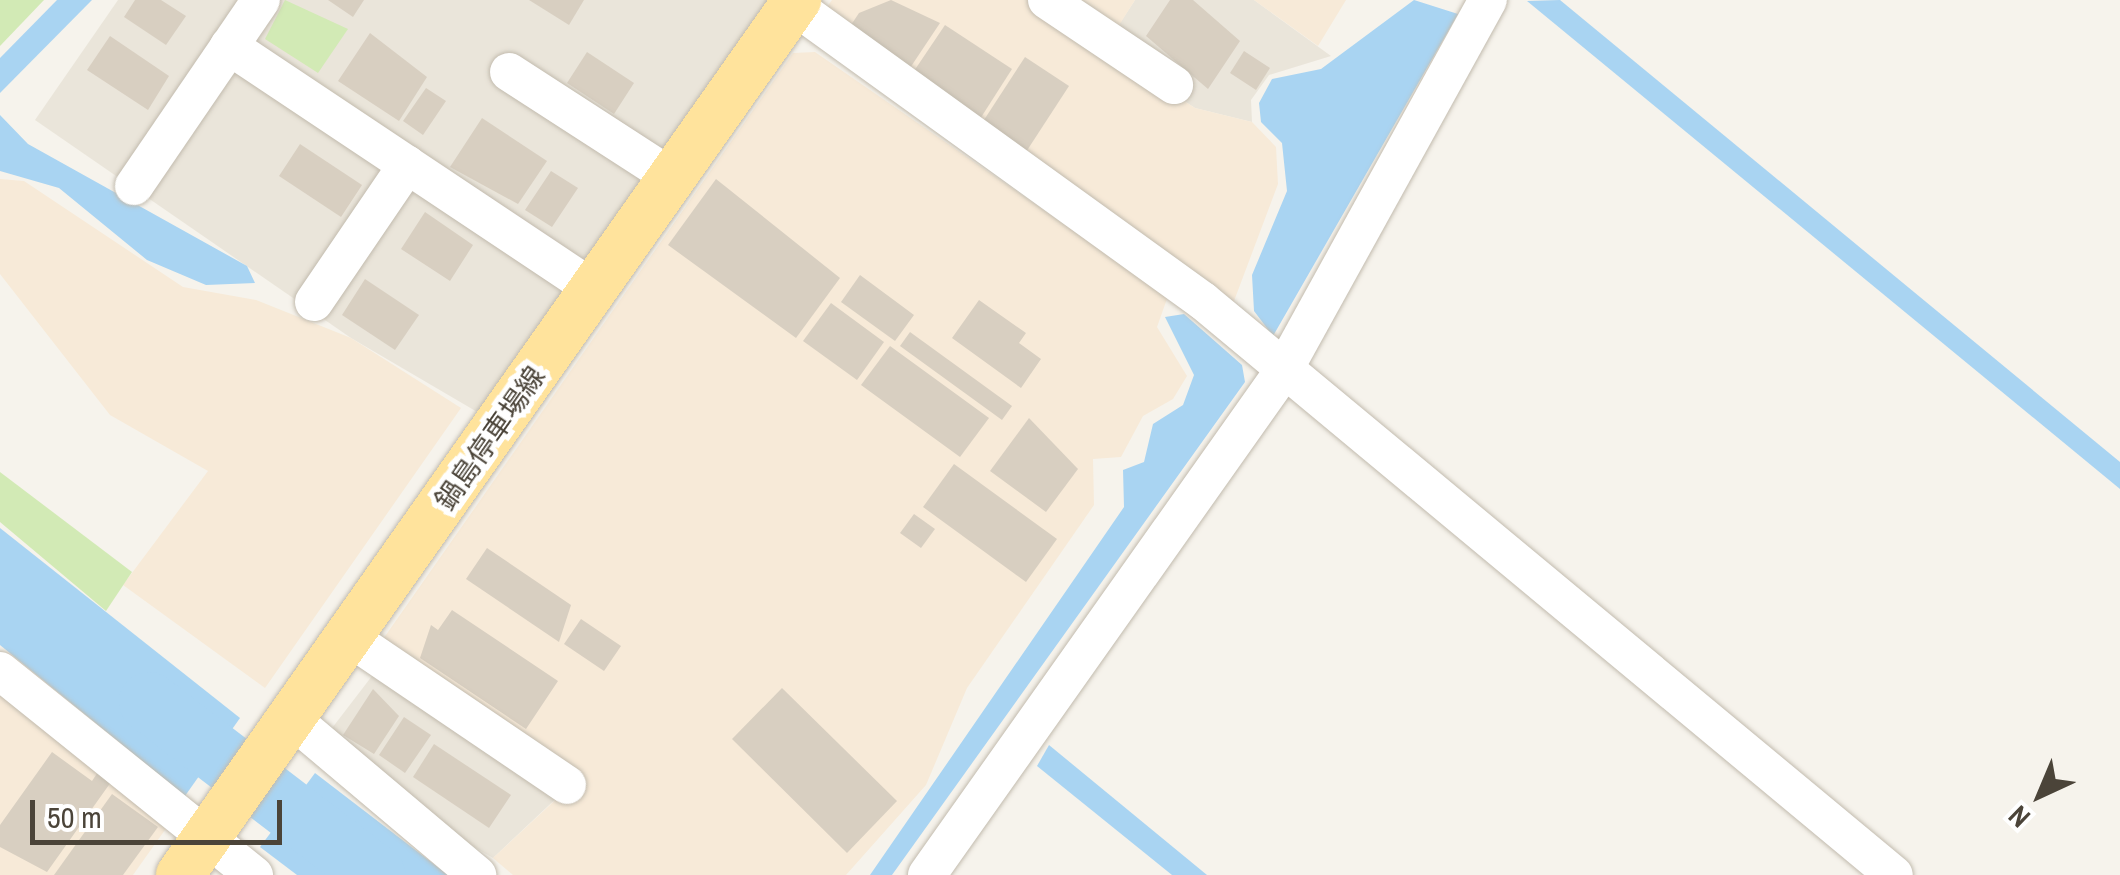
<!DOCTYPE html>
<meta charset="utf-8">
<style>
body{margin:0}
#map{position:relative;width:2120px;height:875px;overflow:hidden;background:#f6f3ec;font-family:"Archivo Narrow","Noto Sans JP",sans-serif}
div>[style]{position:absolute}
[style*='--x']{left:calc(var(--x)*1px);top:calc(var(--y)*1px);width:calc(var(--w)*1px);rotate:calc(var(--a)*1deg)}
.residential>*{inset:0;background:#eae5da}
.commercial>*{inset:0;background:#f7ead8}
.green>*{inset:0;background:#d2eab5}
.water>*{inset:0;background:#a9d4f2}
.river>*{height:60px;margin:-30px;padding:0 30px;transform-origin:30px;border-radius:30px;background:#a9d4f2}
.building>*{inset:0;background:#d8cfc1}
.roads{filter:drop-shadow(0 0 2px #c2bbae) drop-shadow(0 0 2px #c2bbae)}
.minor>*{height:38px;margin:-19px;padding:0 19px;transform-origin:19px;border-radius:19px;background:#fff}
.major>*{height:48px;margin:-24px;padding:0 24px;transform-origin:24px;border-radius:24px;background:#ffe39c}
span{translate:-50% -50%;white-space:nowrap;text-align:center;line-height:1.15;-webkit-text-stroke:10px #fff;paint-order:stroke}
.street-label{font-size:28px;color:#4b4439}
.north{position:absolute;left:1990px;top:745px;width:100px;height:100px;-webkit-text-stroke:8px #fff;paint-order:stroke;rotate:224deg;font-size:28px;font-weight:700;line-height:40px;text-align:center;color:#4b4439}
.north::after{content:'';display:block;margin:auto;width:35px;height:45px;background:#4b4439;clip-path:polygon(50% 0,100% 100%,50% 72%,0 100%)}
.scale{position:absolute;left:30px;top:800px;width:252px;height:45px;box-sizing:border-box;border:5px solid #4b4439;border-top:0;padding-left:12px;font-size:30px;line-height:35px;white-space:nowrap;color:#4b4439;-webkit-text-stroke:8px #fff;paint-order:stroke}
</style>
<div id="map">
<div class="residential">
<i style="clip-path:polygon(118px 0,769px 0,479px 413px,351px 338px,35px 120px)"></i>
<i style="clip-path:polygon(1135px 0,1254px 0,1331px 56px,1269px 75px,1251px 100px,1252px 122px,1195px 108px,1103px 49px)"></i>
<i style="clip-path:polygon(392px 650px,579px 777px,493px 858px,399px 803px,329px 732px)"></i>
</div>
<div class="commercial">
<i style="clip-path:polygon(832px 0,1135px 0,1104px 49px,1195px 108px,1252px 122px,1276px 147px,1278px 184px,1231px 309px,824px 11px)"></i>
<i style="clip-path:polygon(1254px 0,1346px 0,1318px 46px)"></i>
<i style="clip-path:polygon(815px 52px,1168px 296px,1157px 327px,1187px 376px,1173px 399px,1143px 416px,1121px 457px,1093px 459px,1094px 505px,967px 688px,926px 785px,846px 875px,513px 875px,493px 858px,579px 778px,381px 642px,793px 53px)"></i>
<i style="clip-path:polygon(0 179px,24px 181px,183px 287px,256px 300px,351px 338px,461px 408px,265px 688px,123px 585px,208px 471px,110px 415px,0 274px)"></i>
<i style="clip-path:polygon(0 684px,172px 820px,133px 875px,0 875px)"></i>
</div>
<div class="green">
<i style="clip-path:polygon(0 0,44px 0,0 46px)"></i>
<i style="clip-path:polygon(285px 0,348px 29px,318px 73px,265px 39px)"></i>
<i style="clip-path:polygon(0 472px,132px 572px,106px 611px,0 522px)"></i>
</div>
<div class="water">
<i style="clip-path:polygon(57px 0,92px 0,0 93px,0 58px)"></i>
<i style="clip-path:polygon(1414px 0,1458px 14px,1273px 336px,1254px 311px,1252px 275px,1287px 191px,1282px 143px,1261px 122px,1259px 103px,1272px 79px,1321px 69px)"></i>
<i style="clip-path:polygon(1560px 0,2120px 462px,2120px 489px,1527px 1px)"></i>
<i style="clip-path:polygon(0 115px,28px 144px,247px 266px,255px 283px,206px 285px,147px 260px,59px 188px,0 171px)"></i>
<i style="clip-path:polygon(1184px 314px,1242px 365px,1245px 382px,892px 875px,870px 875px,1124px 507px,1123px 470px,1144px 462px,1153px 424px,1183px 405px,1194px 375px,1165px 317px)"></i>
<i style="clip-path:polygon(0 528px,240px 718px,185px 796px,0 645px)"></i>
<i style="clip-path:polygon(1049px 745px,1207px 875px,1172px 875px,1037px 766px)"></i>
<i style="clip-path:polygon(315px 773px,448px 875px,297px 875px,260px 847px)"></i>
</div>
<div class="river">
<i style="--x:149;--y:702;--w:285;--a:37.4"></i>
</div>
<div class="building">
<i style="clip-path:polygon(135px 0,161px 0,186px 16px,166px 45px,124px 17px)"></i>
<i style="clip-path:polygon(328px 0,364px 0,353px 17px)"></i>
<i style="clip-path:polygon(529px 0,584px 0,569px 25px)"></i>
<i style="clip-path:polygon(891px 0,940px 23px,910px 68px,849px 28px,859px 13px)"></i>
<i style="clip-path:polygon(1170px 0,1193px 0,1240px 41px,1208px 89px,1146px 36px)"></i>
<i style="clip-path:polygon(945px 25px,1012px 69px,980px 119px,912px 74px)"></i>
<i style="clip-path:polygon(370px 33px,427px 77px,399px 121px,338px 81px)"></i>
<i style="clip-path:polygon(110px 36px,169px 76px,148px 110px,87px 70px)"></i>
<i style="clip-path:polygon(1244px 51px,1270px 68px,1256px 90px,1230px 73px)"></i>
<i style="clip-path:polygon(587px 52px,634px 83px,614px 114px,567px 83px)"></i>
<i style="clip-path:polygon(1025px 57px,1069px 86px,1026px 152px,982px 123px)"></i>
<i style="clip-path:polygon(426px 88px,446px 101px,423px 135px,403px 121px)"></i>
<i style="clip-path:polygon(482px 118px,547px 161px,518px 204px,450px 167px)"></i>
<i style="clip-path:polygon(300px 144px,362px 185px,341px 217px,279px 176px)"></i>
<i style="clip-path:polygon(551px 171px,578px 188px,552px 227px,525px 210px)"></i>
<i style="clip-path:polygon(716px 179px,840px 278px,796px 338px,668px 245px)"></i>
<i style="clip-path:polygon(425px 212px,473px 245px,450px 281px,401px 249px)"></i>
<i style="clip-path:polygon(860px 275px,914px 315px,895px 341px,841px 302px)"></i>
<i style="clip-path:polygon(365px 279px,419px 315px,395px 350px,342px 315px)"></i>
<i style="clip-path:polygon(979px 300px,1026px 333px,1019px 343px,1041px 359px,1021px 388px,952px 338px)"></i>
<i style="clip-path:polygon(831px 303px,884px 342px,857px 380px,803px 341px)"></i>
<i style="clip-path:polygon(910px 332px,1012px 406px,1002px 420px,900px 346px)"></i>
<i style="clip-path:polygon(890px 346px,989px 418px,960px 457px,861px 385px)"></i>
<i style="clip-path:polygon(1029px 418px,1078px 469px,1046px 512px,990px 471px)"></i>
<i style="clip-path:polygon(954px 464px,1057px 539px,1026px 582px,923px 507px)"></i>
<i style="clip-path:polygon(914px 514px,935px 529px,921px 548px,900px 533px)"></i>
<i style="clip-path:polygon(487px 548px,571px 605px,559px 642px,466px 579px)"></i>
<i style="clip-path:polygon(452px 610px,558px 681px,526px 729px,420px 658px,431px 625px,438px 630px)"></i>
<i style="clip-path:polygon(581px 619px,621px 646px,604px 671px,564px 644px)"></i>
<i style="clip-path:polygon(782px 688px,897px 801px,847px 853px,732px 739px)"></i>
<i style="clip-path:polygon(373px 689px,399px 716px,374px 754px,343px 735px)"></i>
<i style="clip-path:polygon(404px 717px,431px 735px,405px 773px,379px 755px)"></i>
<i style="clip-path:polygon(434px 744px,511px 795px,489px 828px,413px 777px)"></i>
<i style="clip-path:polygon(52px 752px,92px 781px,98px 772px,111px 782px,47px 872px,0 847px,0 825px)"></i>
<i style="clip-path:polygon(112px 794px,158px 827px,123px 875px,54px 875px)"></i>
</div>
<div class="roads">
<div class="minor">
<i style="--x:786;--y:0;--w:514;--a:35.82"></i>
<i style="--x:1203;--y:301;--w:898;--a:39.72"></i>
<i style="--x:1047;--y:0;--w:153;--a:33.8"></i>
<i style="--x:229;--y:46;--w:438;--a:33.7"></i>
<i style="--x:509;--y:72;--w:195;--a:32.9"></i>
<i style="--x:134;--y:186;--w:225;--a:-55.7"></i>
<i style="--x:314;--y:302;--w:166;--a:-55.8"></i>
<i style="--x:350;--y:638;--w:262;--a:34.1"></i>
<i style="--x:0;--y:671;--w:326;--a:38.8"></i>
<i style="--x:293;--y:720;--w:241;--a:40.1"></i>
<i style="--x:927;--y:875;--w:615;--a:-54.73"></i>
<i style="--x:1282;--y:373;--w:426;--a:-61.1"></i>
</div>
<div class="major">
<i style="--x:180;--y:875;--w:1071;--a:-54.81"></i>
</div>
</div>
<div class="street-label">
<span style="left:490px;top:438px;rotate:-55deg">鍋島停車場線</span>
</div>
<div class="north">N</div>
<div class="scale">50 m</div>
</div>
